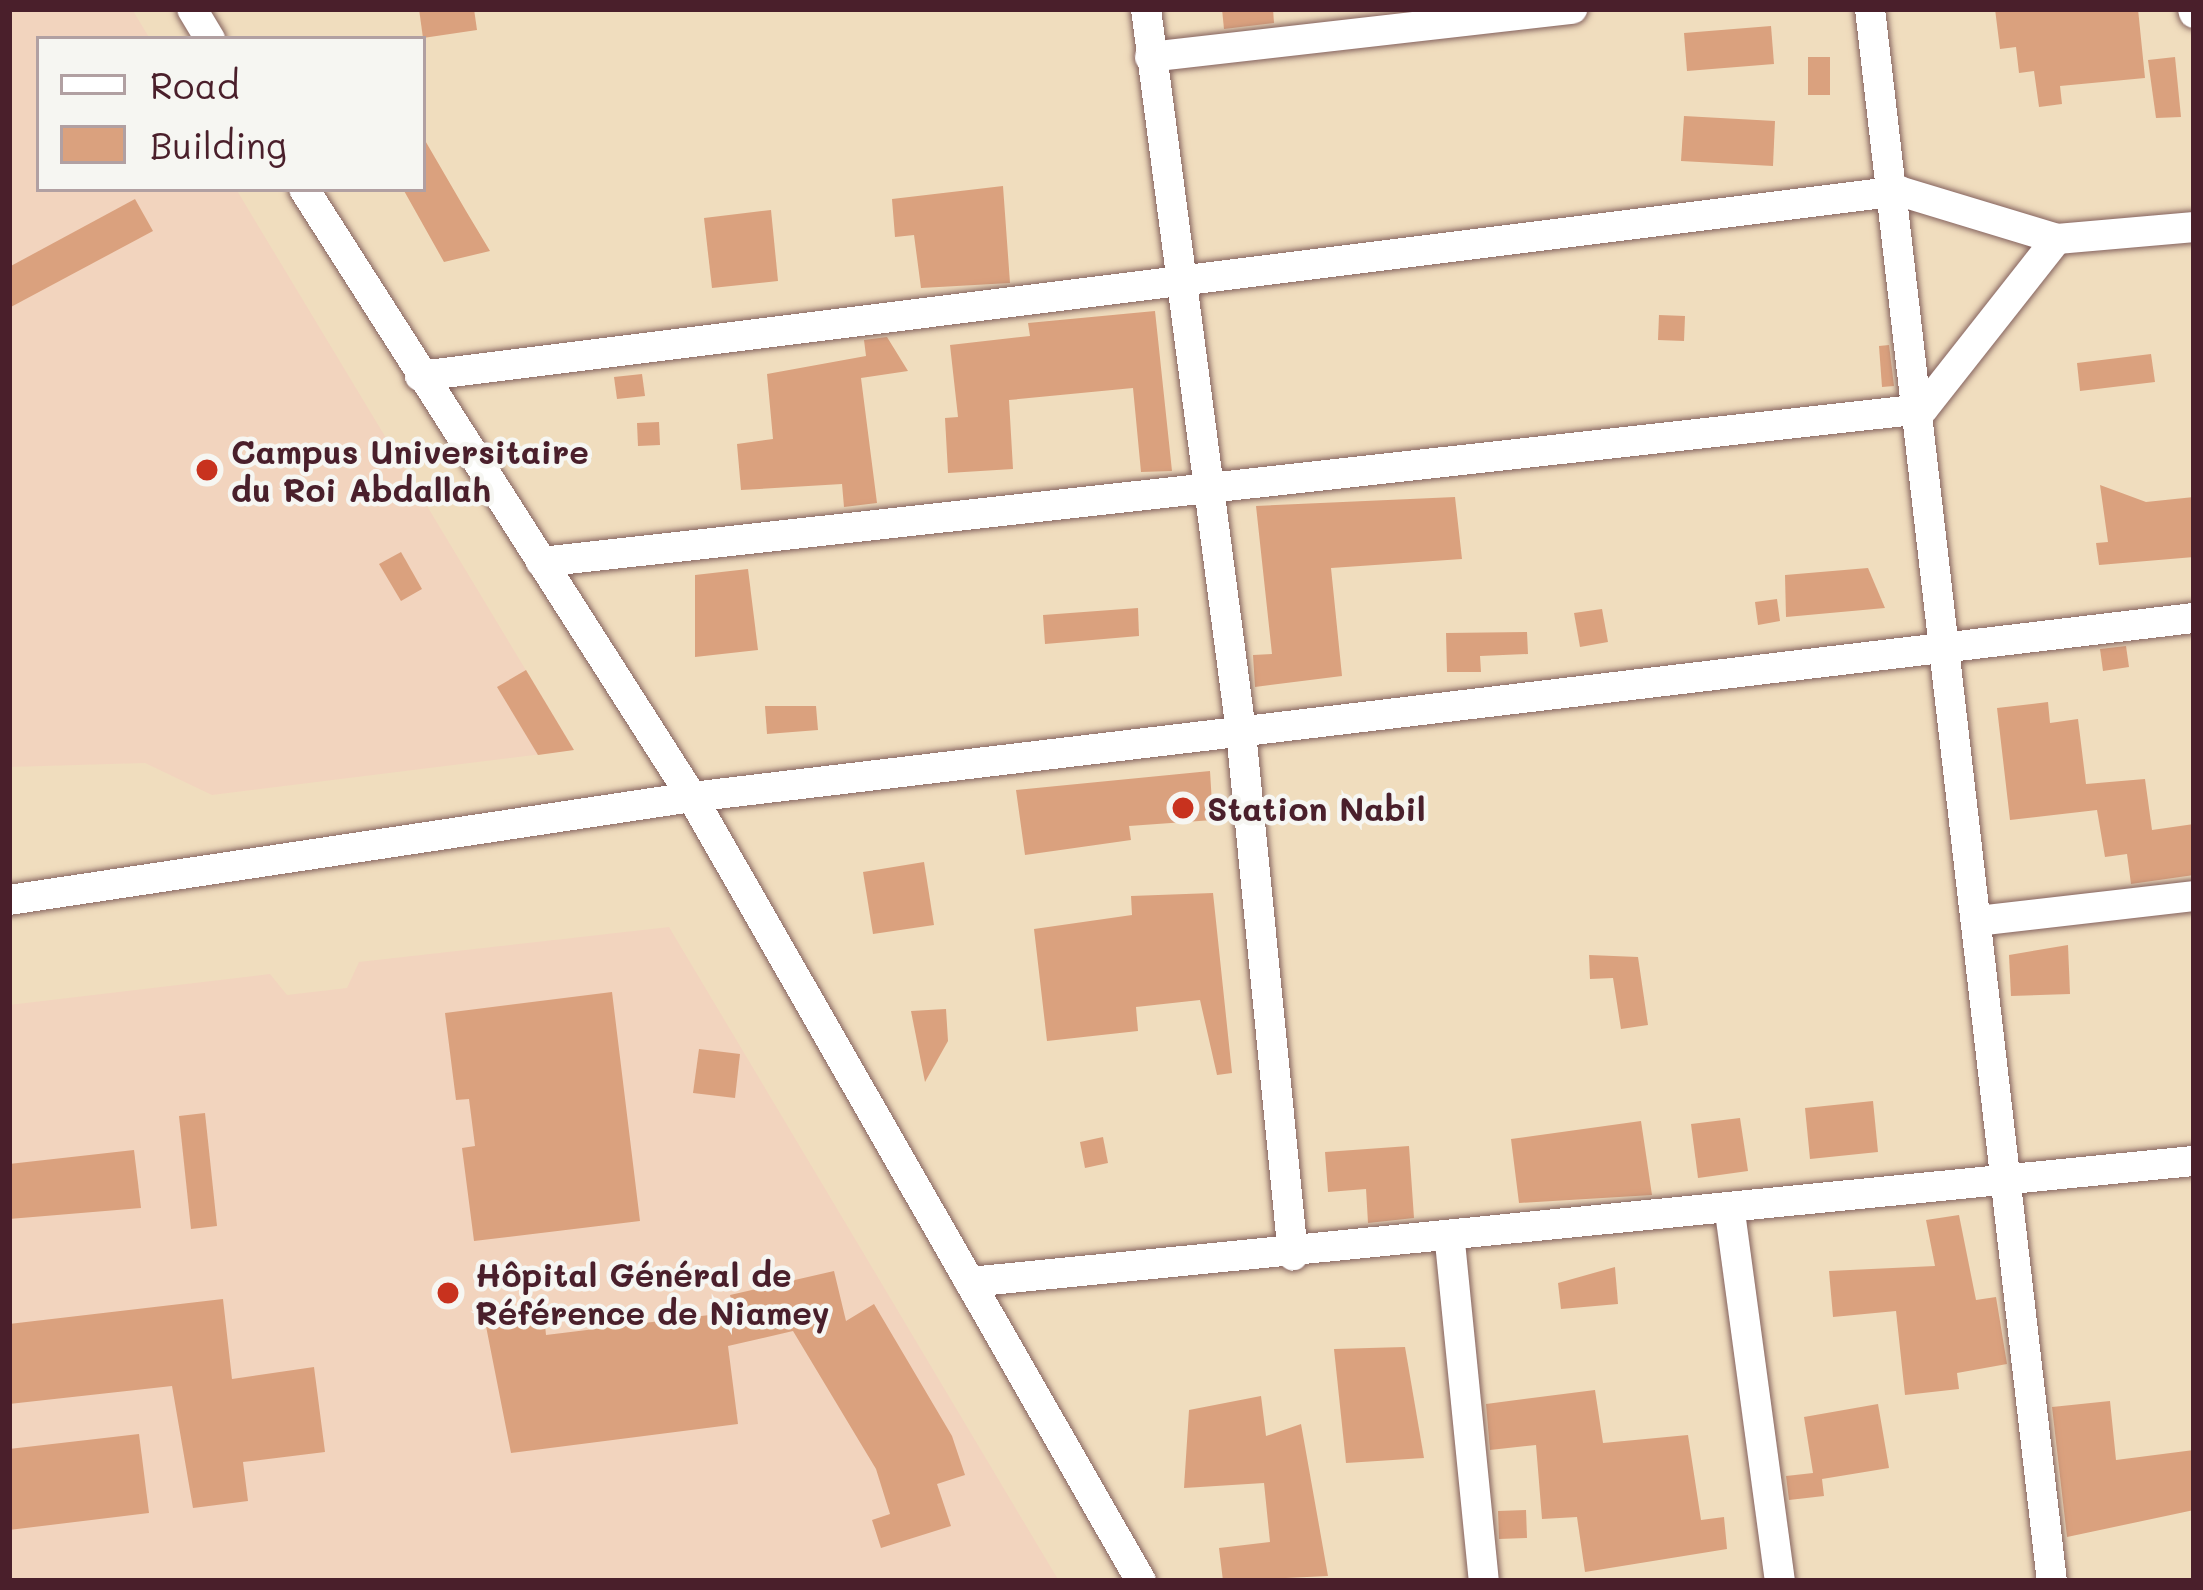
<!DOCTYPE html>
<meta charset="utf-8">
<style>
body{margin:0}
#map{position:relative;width:2203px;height:1590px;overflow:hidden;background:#f0ddbe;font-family:Mali,sans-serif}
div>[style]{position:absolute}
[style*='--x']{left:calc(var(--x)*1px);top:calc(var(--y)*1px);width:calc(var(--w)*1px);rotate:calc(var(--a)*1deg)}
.built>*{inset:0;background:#f2d4be}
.building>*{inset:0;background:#daa17e}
.roads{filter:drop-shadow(0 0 3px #84625e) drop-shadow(0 0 3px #84625e)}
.street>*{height:30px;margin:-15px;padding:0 15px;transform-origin:15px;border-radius:15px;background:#fff}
.dots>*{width:33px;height:33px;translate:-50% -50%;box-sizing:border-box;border:6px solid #f6f6f2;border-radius:50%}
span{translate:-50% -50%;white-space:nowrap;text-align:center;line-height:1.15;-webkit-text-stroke:9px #f6f6f2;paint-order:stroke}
.poi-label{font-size:33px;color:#4a1f2b;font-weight:700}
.left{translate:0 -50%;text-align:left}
.frame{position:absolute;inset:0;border:12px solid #4a1f2b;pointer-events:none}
.legend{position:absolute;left:36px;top:36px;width:390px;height:156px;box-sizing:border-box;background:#f6f6f2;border:3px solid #b1a0a2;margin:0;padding:15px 21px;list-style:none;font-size:36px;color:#4a1f2b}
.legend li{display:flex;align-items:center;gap:24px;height:60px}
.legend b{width:60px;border:3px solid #b1a0a2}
</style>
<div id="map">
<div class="built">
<i style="clip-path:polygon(9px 9px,132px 9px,150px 39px,39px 39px,39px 189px,236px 189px,574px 750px,212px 795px,145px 763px,9px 767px)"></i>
<i style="clip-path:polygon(669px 927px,1059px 1581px,9px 1581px,9px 1005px,270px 974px,287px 995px,347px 988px,359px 962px)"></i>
</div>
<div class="building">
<i style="clip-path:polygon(419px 9px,474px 9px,477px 30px,423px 38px)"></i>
<i style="clip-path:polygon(1222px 9px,1273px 9px,1274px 23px,1224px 29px)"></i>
<i style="clip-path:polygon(1995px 9px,2138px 9px,2145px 78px,2060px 86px,2062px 104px,2039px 107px,2034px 71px,2019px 73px,2016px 47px,2000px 49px)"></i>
<i style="clip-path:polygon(1771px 26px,1774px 64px,1687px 71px,1684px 33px)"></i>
<i style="clip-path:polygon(1808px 57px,1830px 57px,1830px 95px,1808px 95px)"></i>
<i style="clip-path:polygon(2175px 57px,2181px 117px,2156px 118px,2148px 60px)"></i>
<i style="clip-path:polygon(1684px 116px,1775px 121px,1773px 166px,1681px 161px)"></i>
<i style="clip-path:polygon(423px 137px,466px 211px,490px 251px,444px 262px,403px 189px,423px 189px)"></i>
<i style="clip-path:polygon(1003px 186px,1010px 283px,921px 288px,914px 235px,895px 237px,892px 199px)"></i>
<i style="clip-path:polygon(135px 199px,153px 231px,9px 308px,9px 267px)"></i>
<i style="clip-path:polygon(771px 210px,778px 281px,712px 288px,704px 218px)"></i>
<i style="clip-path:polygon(1155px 311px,1172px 471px,1141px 472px,1133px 388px,1009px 400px,1013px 469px,948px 473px,945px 418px,958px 417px,950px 345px,1030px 336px,1028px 323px)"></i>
<i style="clip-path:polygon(1659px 315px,1685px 316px,1684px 341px,1658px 340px)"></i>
<i style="clip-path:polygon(887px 337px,908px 371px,861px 378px,877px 503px,844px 507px,842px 484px,741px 490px,737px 444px,773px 439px,767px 374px,866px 356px,864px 340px)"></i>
<i style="clip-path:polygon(1889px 345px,1894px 386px,1882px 387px,1879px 346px)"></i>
<i style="clip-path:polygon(2151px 354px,2155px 382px,2080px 391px,2077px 363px)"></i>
<i style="clip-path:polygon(642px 374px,645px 396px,617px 399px,614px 377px)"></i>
<i style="clip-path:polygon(659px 422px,660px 445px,638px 446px,637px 423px)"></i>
<i style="clip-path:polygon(2100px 485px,2146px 502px,2194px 497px,2194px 557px,2099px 565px,2096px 543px,2108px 542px)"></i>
<i style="clip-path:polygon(1455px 497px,1462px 559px,1331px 568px,1342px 676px,1255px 687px,1253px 655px,1272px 654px,1256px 506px)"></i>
<i style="clip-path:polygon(401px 552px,422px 589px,401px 601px,379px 564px)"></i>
<i style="clip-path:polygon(1868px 568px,1885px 608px,1786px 617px,1785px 575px)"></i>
<i style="clip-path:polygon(748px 569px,758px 650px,695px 657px,695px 575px)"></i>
<i style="clip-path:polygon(1777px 599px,1780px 621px,1758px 625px,1755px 602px)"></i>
<i style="clip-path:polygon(1138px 608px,1139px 636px,1045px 644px,1043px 615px)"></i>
<i style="clip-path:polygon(1602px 609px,1608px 642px,1580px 647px,1574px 613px)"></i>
<i style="clip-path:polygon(1527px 632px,1528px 654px,1480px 656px,1481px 672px,1447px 672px,1446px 633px)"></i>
<i style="clip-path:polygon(2126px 646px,2129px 667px,2103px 671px,2100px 649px)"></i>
<i style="clip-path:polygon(526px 670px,574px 750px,538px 755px,497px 687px)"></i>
<i style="clip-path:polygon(2048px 702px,2050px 723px,2078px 719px,2086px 784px,2145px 779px,2152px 830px,2194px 824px,2194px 875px,2131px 884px,2127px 854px,2105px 857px,2097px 810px,2010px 820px,1997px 708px)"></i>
<i style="clip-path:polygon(765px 706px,816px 706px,818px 730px,767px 734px)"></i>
<i style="clip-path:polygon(1210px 771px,1213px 820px,1129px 826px,1131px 840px,1025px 855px,1016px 790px)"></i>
<i style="clip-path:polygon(924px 862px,934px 925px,873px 934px,863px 872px)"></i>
<i style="clip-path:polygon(1213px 893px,1232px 1073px,1217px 1075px,1200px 1000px,1136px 1007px,1138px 1031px,1047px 1041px,1034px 929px,1132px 915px,1131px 896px)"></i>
<i style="clip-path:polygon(2068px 945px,2070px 994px,2011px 996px,2009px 955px)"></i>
<i style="clip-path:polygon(1589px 955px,1638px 957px,1648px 1025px,1621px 1029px,1613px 978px,1590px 979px)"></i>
<i style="clip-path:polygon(612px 992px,640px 1221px,474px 1241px,462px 1148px,475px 1146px,469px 1099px,456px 1100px,445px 1013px)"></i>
<i style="clip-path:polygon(946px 1009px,948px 1041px,925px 1082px,911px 1011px)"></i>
<i style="clip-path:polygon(699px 1049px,740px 1054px,735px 1098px,693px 1093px)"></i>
<i style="clip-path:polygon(1873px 1101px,1878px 1152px,1810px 1159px,1805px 1108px)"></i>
<i style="clip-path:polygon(205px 1113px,217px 1226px,191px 1229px,179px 1116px)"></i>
<i style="clip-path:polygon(1740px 1118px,1748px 1171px,1698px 1178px,1691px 1124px)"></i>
<i style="clip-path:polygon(1641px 1121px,1652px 1195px,1519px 1203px,1511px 1139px)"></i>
<i style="clip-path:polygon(1103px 1137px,1108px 1163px,1085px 1168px,1080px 1142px)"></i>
<i style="clip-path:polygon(1409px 1146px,1414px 1218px,1368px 1223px,1366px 1189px,1328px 1192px,1325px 1152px)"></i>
<i style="clip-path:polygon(134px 1150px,141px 1208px,9px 1219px,9px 1164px)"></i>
<i style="clip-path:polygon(1959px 1215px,1976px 1300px,1996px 1297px,2007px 1364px,1957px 1373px,1959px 1389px,1905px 1395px,1896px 1311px,1833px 1317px,1829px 1271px,1935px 1266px,1926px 1220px)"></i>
<i style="clip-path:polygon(1615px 1267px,1618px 1304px,1561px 1309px,1558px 1283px)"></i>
<i style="clip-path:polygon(834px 1271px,846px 1321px,874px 1304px,952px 1436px,965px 1475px,937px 1484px,951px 1526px,881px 1548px,872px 1520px,890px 1514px,876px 1469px,793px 1331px,728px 1346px,738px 1424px,511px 1453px,483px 1311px,543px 1304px,546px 1335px,734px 1312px,730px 1295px)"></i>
<i style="clip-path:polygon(223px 1299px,232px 1379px,314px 1367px,325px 1452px,243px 1462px,248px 1501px,193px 1508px,172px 1386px,9px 1404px,9px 1324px)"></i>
<i style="clip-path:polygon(1405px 1347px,1424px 1458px,1346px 1463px,1334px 1349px)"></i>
<i style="clip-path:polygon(1595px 1390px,1603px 1443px,1688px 1435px,1701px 1520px,1724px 1517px,1727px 1549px,1585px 1572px,1577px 1517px,1542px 1519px,1536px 1445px,1490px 1450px,1486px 1404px)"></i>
<i style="clip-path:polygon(1261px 1396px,1266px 1436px,1301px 1424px,1328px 1576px,1223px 1581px,1219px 1548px,1270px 1542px,1264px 1483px,1184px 1488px,1189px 1410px)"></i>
<i style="clip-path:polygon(2110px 1401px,2116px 1460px,2194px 1450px,2194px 1510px,2067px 1537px,2052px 1407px)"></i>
<i style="clip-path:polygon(1878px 1404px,1889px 1468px,1822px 1479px,1824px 1496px,1789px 1500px,1786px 1476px,1813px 1473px,1804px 1417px)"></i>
<i style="clip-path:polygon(139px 1434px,149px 1513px,9px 1530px,9px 1449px)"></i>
<i style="clip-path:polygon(1526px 1510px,1527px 1538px,1499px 1539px,1498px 1511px)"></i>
</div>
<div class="roads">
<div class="street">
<i style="--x:192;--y:9;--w:35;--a:59"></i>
<i style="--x:1146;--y:9;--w:729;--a:82.51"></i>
<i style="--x:1241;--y:732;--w:526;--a:84.32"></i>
<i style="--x:1870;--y:9;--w:1583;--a:83.4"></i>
<i style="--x:2193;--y:9;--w:4;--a:76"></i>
<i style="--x:1150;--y:57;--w:425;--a:-6.5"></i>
<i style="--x:304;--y:189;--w:721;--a:57.46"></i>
<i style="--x:692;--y:797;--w:903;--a:60.2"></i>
<i style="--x:420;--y:376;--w:1491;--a:-7.13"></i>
<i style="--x:1899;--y:191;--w:165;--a:16.9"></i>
<i style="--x:2057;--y:239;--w:138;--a:-5"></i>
<i style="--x:541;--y:562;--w:1390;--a:-6.32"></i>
<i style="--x:1923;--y:409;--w:216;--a:-51.8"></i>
<i style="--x:9;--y:900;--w:691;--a:-8.58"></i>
<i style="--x:692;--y:797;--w:1513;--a:-6.8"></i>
<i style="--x:1978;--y:921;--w:217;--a:-6.6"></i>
<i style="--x:1730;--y:1212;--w:372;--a:82.3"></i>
<i style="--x:1450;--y:1242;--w:341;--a:84.3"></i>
<i style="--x:970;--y:1282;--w:1230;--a:-5.65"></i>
</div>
</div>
<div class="dots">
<i style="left:207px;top:470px;background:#c8321e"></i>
<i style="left:1183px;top:808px;background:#c8321e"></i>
<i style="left:448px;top:1293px;background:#c8321e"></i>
</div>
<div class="poi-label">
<span class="left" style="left:231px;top:470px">Campus Universitaire<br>du Roi Abdallah</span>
<span class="left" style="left:1207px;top:808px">Station Nabil</span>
<span class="left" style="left:475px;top:1293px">Hôpital Général de<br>Référence de Niamey</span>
</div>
<div class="frame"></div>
<ul class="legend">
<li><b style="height:15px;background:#fff"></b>Road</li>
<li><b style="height:33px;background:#daa17e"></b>Building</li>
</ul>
</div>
